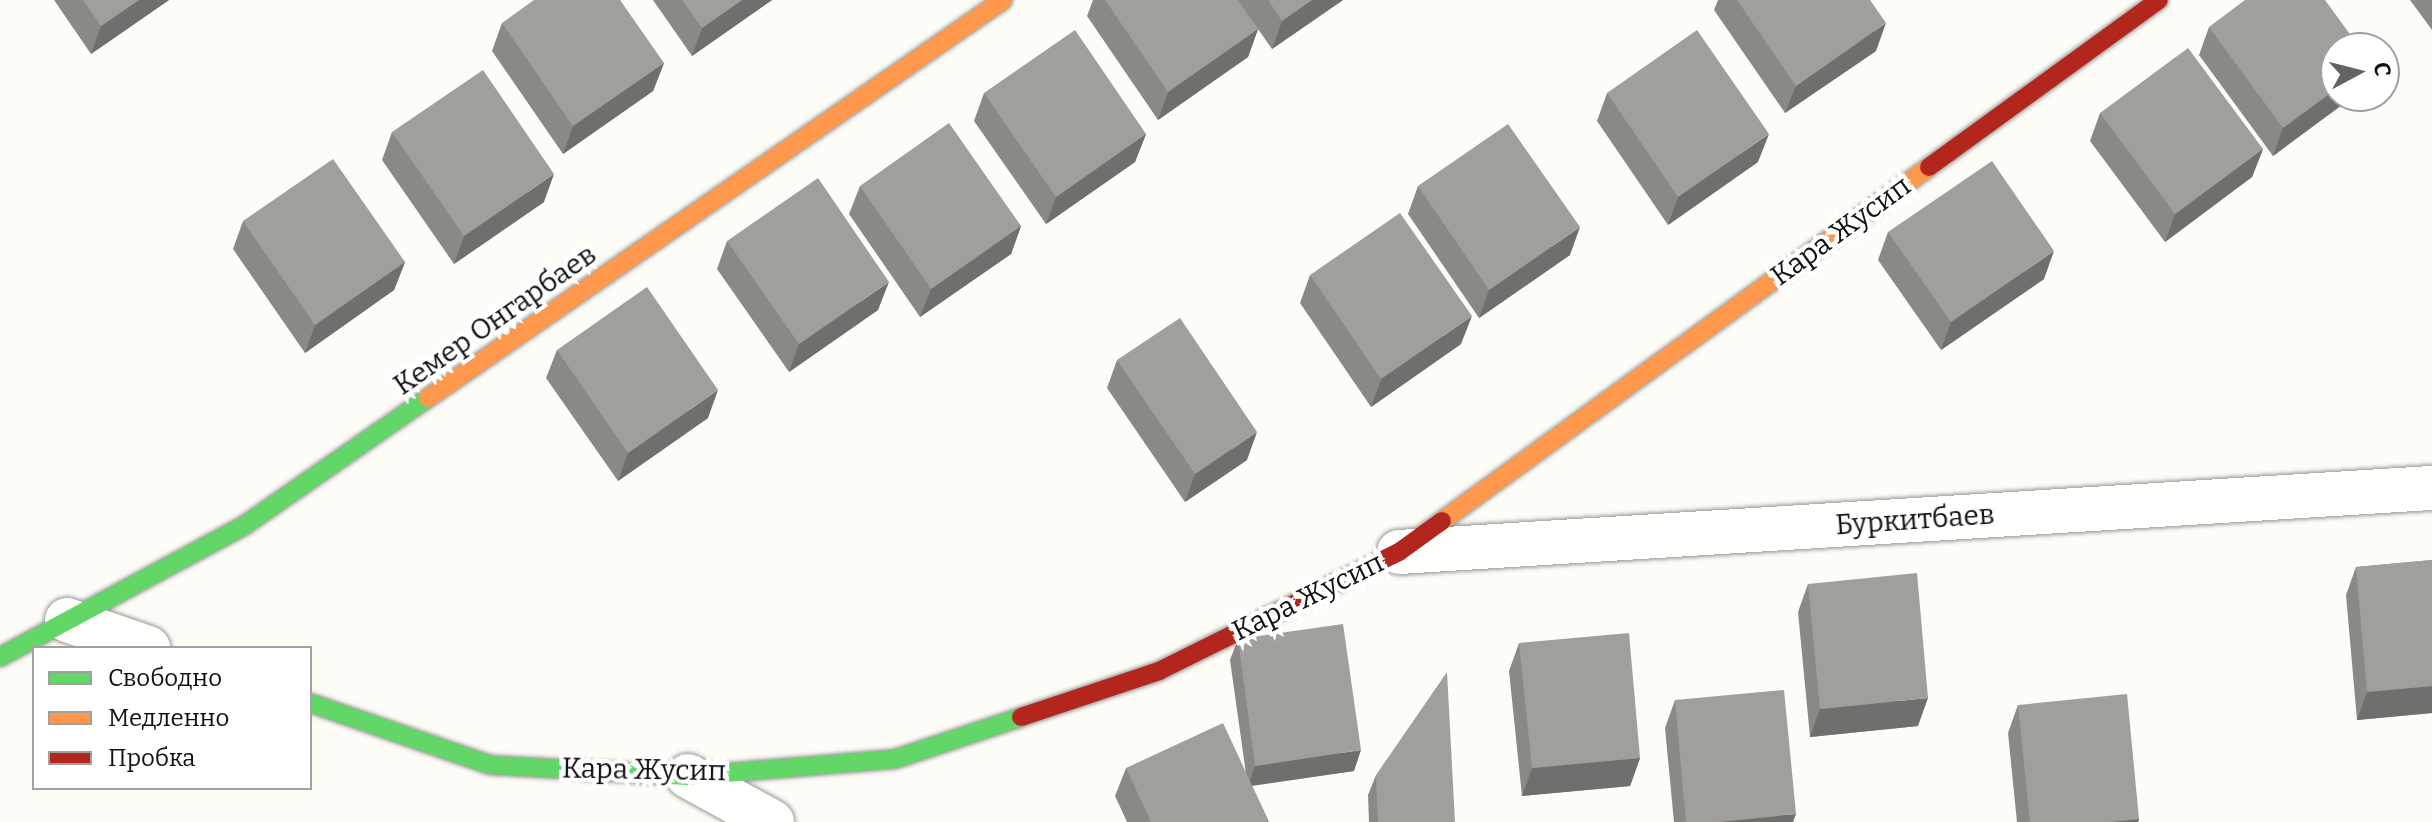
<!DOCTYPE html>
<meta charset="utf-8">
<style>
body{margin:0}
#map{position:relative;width:2432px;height:822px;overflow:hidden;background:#fdfcf7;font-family:Bitter,serif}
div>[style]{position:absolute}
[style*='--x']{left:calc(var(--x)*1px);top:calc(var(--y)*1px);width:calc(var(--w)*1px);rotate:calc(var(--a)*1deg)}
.roads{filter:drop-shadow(0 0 2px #979795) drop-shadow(0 0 2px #979795)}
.street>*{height:44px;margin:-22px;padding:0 22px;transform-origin:22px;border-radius:22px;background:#fffffe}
.fast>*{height:18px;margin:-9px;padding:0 9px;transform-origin:9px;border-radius:9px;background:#63d668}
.slow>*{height:18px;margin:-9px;padding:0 9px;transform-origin:9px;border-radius:9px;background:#ff974d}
.jam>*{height:18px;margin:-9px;padding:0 9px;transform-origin:9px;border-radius:9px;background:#b3261e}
.wall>*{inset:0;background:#8a8986}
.shaded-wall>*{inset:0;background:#716f6d}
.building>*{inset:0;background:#a19f9c}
span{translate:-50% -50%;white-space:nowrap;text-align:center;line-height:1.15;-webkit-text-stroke:8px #fff;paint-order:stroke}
.street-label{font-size:28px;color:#111}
.legend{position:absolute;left:32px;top:646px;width:280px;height:144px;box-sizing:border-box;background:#fff;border:2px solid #a0a0a0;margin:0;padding:10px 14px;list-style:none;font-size:24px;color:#111}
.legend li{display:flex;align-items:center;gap:16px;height:40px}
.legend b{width:40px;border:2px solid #a0a0a0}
.north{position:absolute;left:2320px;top:32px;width:80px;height:80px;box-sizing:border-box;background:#fff;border:2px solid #a0a0a0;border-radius:50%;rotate:83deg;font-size:22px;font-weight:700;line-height:32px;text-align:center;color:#111}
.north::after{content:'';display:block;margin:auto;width:28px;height:36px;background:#646362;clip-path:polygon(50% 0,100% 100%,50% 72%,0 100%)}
</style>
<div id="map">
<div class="roads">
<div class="street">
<i style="--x:1399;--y:552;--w:1035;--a:-3.55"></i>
<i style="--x:67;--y:620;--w:86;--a:19.1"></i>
<i style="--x:688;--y:776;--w:96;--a:28.7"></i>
</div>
<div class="fast">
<i style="--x:0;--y:657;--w:278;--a:-28.3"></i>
<i style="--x:245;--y:525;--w:223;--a:-34.8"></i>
<i style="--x:310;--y:703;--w:190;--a:19"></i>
<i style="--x:490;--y:765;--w:198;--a:3.2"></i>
<i style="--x:688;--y:776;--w:208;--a:-4.7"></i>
<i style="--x:895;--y:759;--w:133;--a:-18.4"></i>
</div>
<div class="slow">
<i style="--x:428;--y:398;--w:699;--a:-34.69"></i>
<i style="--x:1442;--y:521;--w:602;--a:-36.01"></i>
</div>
<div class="jam">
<i style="--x:1929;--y:167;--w:284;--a:-36"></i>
<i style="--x:1021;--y:717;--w:145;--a:-18.4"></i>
<i style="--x:1159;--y:671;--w:268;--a:-26.4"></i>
<i style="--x:1399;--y:552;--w:53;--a:-35.8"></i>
</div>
</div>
<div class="wall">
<i style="clip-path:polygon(54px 0,169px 0,91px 54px)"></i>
<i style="clip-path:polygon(653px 0,772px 0,692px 56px)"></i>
<i style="clip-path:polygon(1093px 0,1343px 0,1272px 49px,1258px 29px,1248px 57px,1158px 120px,1087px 16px)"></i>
<i style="clip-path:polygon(1718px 0,1870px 0,1876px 51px,1785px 113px,1714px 10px)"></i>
<i style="clip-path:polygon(2410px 0,2432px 0,2432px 30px)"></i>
<i style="clip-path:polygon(502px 23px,664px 63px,653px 91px,563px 154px,492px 51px)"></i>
<i style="clip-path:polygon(2209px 27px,2336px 96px,2354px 96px,2273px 156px,2199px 55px)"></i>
<i style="clip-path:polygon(984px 93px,1146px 134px,1135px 162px,1046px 224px,974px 121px)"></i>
<i style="clip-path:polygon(1607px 93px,1758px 162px,1668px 225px,1597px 121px)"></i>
<i style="clip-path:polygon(2100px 113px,2263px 149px,2252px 177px,2165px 242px,2090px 141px)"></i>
<i style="clip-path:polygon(392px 132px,544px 202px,454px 264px,382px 160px)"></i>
<i style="clip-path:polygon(860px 186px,1021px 226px,1011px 254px,920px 317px,849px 214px)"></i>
<i style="clip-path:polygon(1418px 186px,1570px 255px,1479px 318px,1408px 214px)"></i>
<i style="clip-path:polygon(243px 221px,405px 262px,394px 290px,305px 353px,233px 249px)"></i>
<i style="clip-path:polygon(1888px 232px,2044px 279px,1941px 350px,1878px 260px)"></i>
<i style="clip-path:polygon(727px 241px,878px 310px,789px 372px,717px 269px)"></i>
<i style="clip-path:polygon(1310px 275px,1461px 344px,1371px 407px,1300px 303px)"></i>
<i style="clip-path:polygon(557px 350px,708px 418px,618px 481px,546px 378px)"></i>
<i style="clip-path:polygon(1117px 360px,1247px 460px,1185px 502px,1107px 388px)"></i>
<i style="clip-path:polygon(2432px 560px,2432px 713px,2357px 720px,2346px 595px,2356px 567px)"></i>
<i style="clip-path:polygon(1808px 584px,1918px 726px,1810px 737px,1798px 612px)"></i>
<i style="clip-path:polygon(1238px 639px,1354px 771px,1252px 786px,1269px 822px,1127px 822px,1115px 796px,1126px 768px,1246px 774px,1230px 660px)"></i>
<i style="clip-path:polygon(1519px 643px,1640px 758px,1630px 786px,1522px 796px,1509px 671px)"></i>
<i style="clip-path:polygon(1675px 700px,1793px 822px,1674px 822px,1665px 728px)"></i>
<i style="clip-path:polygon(2018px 705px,2139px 819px,2138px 822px,2017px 822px,2008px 733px)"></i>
<i style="clip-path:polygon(1376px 775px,1455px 822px,1369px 822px,1368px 795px)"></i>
</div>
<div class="shaded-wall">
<i style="clip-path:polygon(139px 0,169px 0,91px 54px,101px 26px)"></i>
<i style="clip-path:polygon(742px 0,772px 0,692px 56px,702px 28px)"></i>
<i style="clip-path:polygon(1312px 0,1343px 0,1272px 49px,1282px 21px)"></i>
<i style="clip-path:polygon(1886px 23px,1876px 51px,1785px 113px,1796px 86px)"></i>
<i style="clip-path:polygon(1258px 29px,1248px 57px,1158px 120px,1168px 92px)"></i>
<i style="clip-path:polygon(664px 63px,653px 91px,563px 154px,573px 126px)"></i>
<i style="clip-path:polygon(2336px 89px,2336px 96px,2354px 96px,2273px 156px,2283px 128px)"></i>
<i style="clip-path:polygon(1146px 134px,1135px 162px,1046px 224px,1056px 197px)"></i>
<i style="clip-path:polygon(1769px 134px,1758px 162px,1668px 225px,1678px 197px)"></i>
<i style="clip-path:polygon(2263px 149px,2252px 177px,2165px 242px,2175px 214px)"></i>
<i style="clip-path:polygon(554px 174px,544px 202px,454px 264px,464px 236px)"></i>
<i style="clip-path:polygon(1021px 226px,1011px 254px,920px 317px,931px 289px)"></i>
<i style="clip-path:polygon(1580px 227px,1570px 255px,1479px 318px,1489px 290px)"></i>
<i style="clip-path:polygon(2054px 251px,2044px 279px,1941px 350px,1951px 322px)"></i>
<i style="clip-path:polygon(405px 262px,394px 290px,305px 353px,315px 325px)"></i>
<i style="clip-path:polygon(889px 282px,878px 310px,789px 372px,799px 344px)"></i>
<i style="clip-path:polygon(1472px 316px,1461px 344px,1371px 407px,1381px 379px)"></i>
<i style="clip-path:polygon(718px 390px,708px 418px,618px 481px,628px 453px)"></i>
<i style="clip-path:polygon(1257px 432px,1247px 460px,1185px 502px,1195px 474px)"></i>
<i style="clip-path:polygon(2432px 686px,2432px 713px,2357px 720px,2367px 692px)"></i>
<i style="clip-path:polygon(1928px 698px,1918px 726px,1810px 737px,1820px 709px)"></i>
<i style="clip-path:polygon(1361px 750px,1354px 771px,1248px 786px,1255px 766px)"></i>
<i style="clip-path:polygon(1640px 758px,1630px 786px,1522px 796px,1532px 768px)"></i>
<i style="clip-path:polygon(1796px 814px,1793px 822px,1718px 822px)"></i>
<i style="clip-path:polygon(2139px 819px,2138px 822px,2110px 822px)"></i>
</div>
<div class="building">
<i style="clip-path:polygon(83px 0,139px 0,101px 26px)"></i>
<i style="clip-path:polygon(534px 0,620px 0,664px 63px,573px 126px,502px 23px)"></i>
<i style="clip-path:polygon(682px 0,742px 0,702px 28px)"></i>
<i style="clip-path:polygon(1105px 0,1238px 0,1258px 29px,1168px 92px)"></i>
<i style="clip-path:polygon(1268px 0,1312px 0,1282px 21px)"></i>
<i style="clip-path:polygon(1737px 0,1870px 0,1886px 23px,1796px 86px)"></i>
<i style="clip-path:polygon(2245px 0,2325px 0,2360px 48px,2336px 48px,2336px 89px,2283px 128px,2209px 27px)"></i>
<i style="clip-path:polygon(1075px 30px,1146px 134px,1056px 197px,984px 93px)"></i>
<i style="clip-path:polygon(1697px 30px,1769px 134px,1678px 197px,1607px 93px)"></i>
<i style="clip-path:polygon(2188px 48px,2263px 149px,2175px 214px,2100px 113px)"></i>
<i style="clip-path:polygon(483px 70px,554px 174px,464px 236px,392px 132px)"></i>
<i style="clip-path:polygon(949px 123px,1021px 226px,931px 289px,860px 186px)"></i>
<i style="clip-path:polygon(1508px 124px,1580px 227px,1489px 290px,1418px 186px)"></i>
<i style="clip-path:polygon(333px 159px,405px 262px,315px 325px,243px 221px)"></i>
<i style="clip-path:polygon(1992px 161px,2054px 251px,1951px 322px,1888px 232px)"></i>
<i style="clip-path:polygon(818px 178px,889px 282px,799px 344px,727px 241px)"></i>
<i style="clip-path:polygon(1400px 213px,1472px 316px,1381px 379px,1310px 275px)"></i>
<i style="clip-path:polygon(647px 287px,718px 390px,628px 453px,557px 350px)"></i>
<i style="clip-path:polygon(1180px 318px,1257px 432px,1195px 474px,1117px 360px)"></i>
<i style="clip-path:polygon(2432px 560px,2432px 686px,2367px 692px,2356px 567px)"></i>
<i style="clip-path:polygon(1917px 573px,1928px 698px,1820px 709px,1808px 584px)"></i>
<i style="clip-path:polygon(1343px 624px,1361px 750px,1255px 766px,1238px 639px)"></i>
<i style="clip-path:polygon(1629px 633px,1640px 758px,1532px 768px,1519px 643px)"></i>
<i style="clip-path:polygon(1447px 672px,1455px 822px,1378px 822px,1376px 775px)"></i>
<i style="clip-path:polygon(1784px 690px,1796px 814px,1718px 822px,1686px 822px,1675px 700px)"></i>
<i style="clip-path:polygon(2127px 694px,2139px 819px,2110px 822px,2030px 822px,2018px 705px)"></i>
<i style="clip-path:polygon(1223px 723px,1269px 822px,1151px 822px,1126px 768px)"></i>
</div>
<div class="street-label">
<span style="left:1841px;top:231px;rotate:-36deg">Кара Жусип</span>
<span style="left:495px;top:320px;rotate:-35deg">Кемер Онгарбаев</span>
<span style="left:1915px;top:520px;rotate:-4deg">Буркитбаев</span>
<span style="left:1308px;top:597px;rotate:-26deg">Кара Жусип</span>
<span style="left:644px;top:770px;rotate:1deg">Кара Жусип</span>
</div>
<ul class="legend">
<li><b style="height:10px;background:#63d668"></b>Свободно</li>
<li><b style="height:10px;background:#ff974d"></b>Медленно</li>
<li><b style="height:10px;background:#b3261e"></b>Пробка</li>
</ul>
<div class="north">С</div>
</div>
